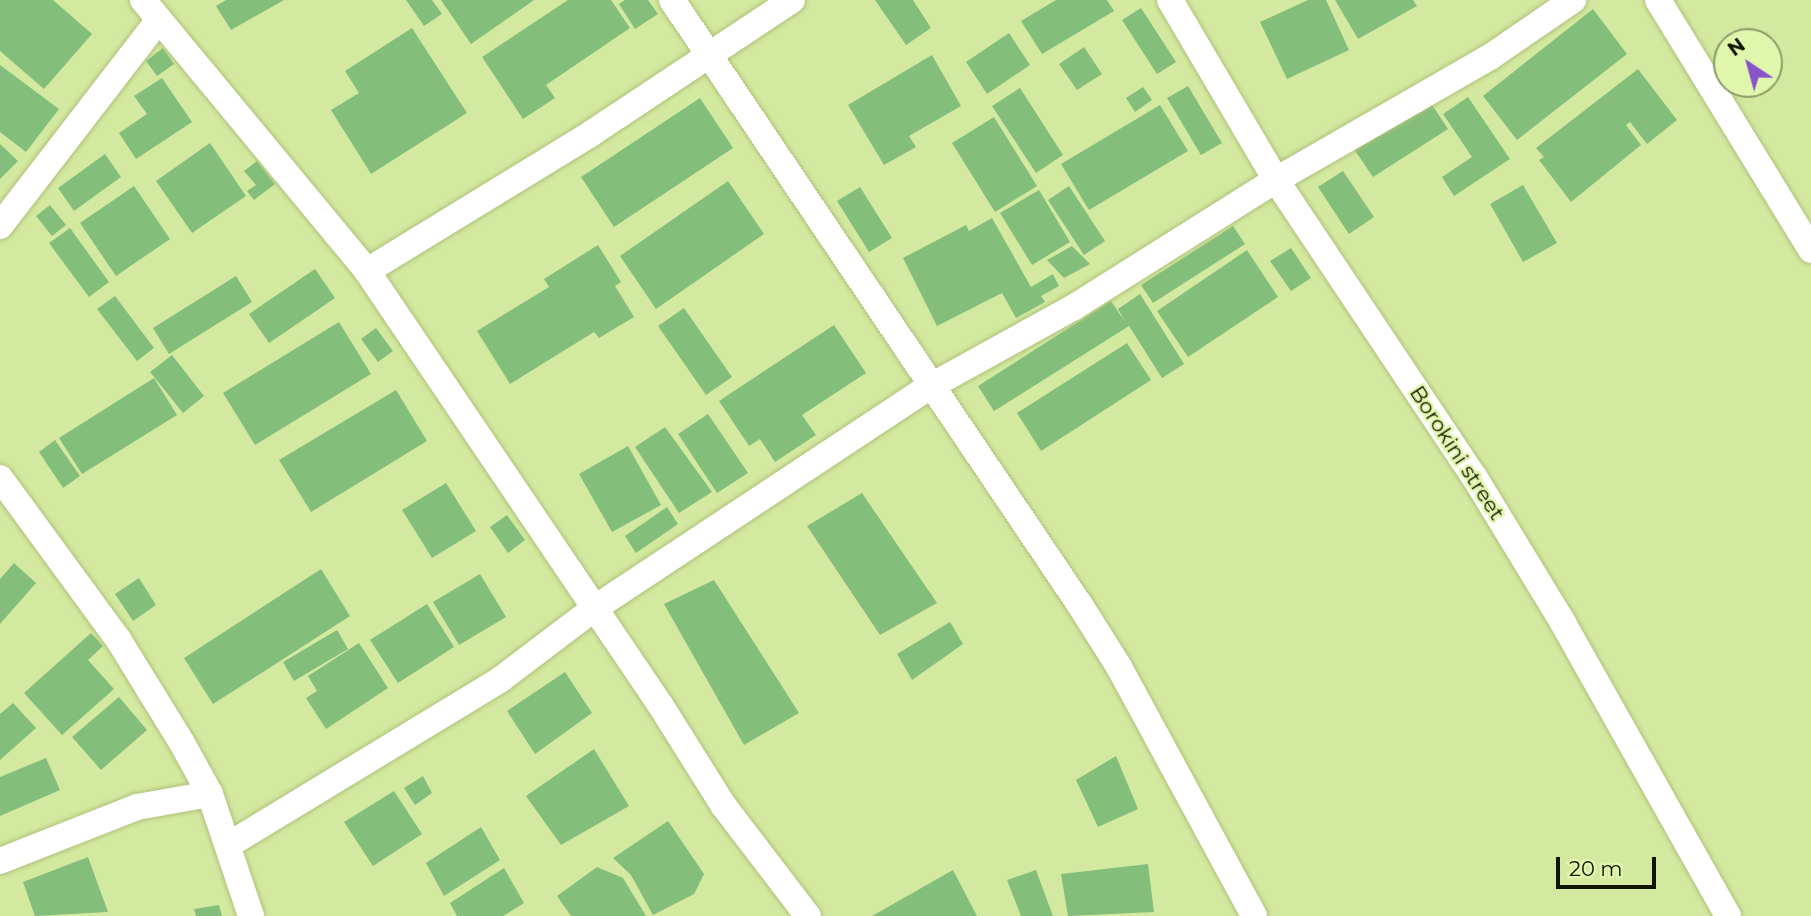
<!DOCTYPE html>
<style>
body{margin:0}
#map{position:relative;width:1811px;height:916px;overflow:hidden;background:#d4e9a0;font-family:Montserrat,sans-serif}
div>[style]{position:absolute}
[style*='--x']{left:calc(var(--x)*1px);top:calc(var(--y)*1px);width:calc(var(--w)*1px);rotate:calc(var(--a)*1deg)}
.building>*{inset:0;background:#83be7b}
.roads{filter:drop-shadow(0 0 2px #adc17a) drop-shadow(0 0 2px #adc17a)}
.street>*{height:26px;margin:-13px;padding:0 13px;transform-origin:13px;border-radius:13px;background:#fff}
span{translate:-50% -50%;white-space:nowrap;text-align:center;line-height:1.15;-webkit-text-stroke:5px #e1f6ad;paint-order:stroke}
.street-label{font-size:21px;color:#0f1500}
.north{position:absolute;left:1713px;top:28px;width:70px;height:70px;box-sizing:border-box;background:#e1f6ad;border:2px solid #8d9c68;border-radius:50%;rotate:324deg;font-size:19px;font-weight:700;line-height:28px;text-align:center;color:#0f1500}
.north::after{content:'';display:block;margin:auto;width:24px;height:32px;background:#8953cb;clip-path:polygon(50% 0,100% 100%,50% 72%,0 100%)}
.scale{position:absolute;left:1556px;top:857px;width:100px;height:32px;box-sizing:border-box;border:4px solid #0f1500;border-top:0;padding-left:9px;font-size:21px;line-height:24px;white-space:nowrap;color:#0f1500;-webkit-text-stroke:5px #e1f6ad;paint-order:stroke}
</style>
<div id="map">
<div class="building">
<i style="clip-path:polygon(0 0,53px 0,92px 34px,44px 89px,0 51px)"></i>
<i style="clip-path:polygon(226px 0,284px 0,231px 30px,216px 6px)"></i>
<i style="clip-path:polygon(406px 0,432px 0,442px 14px,424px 26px)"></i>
<i style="clip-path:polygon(441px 0,534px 0,471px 44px)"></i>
<i style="clip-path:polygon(568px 0,611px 0,630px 28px,546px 85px,555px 98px,523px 119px,482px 57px)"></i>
<i style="clip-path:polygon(625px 0,648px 0,658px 14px,635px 29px,619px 4px)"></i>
<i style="clip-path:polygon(875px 0,913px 0,931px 28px,906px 45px)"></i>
<i style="clip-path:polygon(1056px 0,1107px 0,1114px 11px,1042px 54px,1021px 21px)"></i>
<i style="clip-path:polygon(1308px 0,1326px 0,1349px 50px,1287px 79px,1260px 22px)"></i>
<i style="clip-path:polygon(1335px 0,1413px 0,1417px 6px,1358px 39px)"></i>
<i style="clip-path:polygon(1141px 8px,1176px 62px,1157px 74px,1122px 20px)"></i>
<i style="clip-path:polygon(1593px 9px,1627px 54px,1517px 140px,1483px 96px)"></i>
<i style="clip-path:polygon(412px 28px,467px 113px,371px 174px,331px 110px,359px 93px,345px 71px)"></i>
<i style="clip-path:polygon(1009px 33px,1030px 65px,987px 94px,966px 62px)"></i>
<i style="clip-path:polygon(1084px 47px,1102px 74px,1077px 90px,1059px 64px)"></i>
<i style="clip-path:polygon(163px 48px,174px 64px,157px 76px,146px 61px)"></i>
<i style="clip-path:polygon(932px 55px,961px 106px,909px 136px,916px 147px,884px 165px,848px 105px)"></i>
<i style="clip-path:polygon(0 65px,59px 109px,26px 152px,0 132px)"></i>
<i style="clip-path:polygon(1638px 69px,1677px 120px,1647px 144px,1630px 122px,1626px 125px,1641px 145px,1571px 202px,1539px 160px,1544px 157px,1536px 148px)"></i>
<i style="clip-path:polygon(162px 78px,192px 122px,136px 159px,119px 133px,147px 114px,134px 96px)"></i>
<i style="clip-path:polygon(1188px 86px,1222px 143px,1201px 155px,1167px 98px)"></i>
<i style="clip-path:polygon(1143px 87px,1152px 100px,1135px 112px,1126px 98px)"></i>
<i style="clip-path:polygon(1020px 88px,1063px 155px,1036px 173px,992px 106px)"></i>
<i style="clip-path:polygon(1468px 97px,1510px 159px,1454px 196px,1442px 177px,1472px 157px,1443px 114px)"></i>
<i style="clip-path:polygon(700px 98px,733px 148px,614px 227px,581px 177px)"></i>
<i style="clip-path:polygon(1429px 100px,1448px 129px,1373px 177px,1354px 149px)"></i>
<i style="clip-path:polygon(1160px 105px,1188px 151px,1089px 210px,1061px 164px)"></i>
<i style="clip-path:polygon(994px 117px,1037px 186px,995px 212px,952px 143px)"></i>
<i style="clip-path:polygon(210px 143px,246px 196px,192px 233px,156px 181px)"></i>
<i style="clip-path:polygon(0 144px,18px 161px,0 179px)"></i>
<i style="clip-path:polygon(105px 154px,121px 177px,74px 211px,58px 188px)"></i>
<i style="clip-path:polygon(257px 161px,275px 184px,254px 200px,247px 191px,256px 185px,244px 171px)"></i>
<i style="clip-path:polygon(1343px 171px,1374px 217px,1349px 234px,1318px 187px)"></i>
<i style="clip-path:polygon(728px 181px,764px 234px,656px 309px,620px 256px)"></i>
<i style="clip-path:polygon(1523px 185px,1557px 243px,1523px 262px,1490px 204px)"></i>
<i style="clip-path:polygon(134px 186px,170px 239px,116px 276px,80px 223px)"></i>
<i style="clip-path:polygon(1069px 186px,1105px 241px,1084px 255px,1048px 200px)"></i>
<i style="clip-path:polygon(860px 187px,892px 238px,869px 252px,837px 201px)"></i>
<i style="clip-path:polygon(1039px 190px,1070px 242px,1032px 265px,1000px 213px)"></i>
<i style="clip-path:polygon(50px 205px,66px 225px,52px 236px,36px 216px)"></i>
<i style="clip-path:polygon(992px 218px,1031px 287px,1053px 274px,1059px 286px,1041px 296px,1045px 302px,1016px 318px,1002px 293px,937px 326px,903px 258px,966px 225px,969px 231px)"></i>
<i style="clip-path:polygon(1233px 226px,1245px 244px,1153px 303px,1141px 285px)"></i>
<i style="clip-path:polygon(70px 228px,109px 282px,89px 297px,49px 243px)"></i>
<i style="clip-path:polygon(598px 245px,621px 282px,615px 286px,634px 317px,599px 338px,594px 332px,510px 384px,477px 331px,549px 287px,544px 279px)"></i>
<i style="clip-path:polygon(1072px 246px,1090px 264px,1064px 278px,1047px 260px)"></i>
<i style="clip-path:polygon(1291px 248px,1311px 278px,1291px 291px,1270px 261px)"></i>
<i style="clip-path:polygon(1247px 250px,1278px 297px,1188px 357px,1157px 311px)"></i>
<i style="clip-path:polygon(315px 269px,335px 298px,269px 343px,249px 314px)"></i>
<i style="clip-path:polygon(236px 276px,252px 302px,169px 354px,153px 328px)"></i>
<i style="clip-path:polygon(1140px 294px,1184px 364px,1162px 378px,1129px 326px,994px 411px,978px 386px,1111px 301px,1125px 322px,1118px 309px)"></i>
<i style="clip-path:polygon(115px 296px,154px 348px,137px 361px,97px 309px)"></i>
<i style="clip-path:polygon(684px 308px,732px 377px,706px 395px,658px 326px)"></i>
<i style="clip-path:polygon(339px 322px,371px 374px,255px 445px,223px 393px)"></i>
<i style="clip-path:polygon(834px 325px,866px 373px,802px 415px,816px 435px,775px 462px,760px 439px,749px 446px,719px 401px)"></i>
<i style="clip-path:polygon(376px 328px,393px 351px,378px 362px,361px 339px)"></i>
<i style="clip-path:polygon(1127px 343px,1151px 380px,1041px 451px,1017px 413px)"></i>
<i style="clip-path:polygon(172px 355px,204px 396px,183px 413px,150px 372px)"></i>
<i style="clip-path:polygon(154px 378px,177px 415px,82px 474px,59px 438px)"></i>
<i style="clip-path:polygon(396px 390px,427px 441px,311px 512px,279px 460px)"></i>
<i style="clip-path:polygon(708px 414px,748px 473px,717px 493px,678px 434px)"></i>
<i style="clip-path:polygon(665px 427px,712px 492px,679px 513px,635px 447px)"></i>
<i style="clip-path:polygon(55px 440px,80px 476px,63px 488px,39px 452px)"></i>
<i style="clip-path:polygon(628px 446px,661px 505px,612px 532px,579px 474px)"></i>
<i style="clip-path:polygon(446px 483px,476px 531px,432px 558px,402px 510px)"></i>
<i style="clip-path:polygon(862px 493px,937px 603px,880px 635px,807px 526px)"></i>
<i style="clip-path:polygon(667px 507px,678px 524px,636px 553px,625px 536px)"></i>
<i style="clip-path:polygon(507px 515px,525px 540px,508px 553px,490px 527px)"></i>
<i style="clip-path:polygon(14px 563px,36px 583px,0 624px,0 579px)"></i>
<i style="clip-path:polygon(321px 569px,350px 616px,213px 704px,184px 658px)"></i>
<i style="clip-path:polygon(480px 574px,506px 617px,459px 645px,433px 602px)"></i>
<i style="clip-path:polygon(139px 578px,156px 605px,133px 621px,115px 594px)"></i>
<i style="clip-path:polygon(714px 580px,799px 713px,744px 745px,664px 604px)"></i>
<i style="clip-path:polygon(427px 604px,454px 647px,398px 683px,370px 640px)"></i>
<i style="clip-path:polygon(950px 622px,963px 644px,912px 680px,897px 654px)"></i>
<i style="clip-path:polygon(337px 630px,348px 649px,294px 681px,283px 662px)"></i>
<i style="clip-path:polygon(91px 633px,103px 646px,88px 660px,114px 689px,62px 735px,24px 693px)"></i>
<i style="clip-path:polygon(359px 643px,388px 688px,326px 729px,306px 698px,317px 691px,308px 676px)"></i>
<i style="clip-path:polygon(565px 672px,592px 713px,535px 754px,507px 711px)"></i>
<i style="clip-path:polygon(119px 697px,147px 730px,101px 770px,72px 737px)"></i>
<i style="clip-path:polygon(13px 703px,36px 728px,0 760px,0 714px)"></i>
<i style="clip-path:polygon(594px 749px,629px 806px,561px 845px,526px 796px)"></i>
<i style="clip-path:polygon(1116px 756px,1138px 809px,1098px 827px,1076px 780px)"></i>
<i style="clip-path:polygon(46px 758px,60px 790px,0 816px,0 777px)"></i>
<i style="clip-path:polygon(423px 776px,432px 793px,415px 805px,404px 788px)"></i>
<i style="clip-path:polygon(394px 791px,422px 834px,373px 866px,344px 822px)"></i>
<i style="clip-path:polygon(668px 821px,704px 874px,694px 894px,653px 915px,631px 875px,613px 858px)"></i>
<i style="clip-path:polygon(481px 827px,500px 860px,444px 896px,426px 863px)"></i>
<i style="clip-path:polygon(88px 857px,108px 912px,35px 916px,23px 882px)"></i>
<i style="clip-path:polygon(1148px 864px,1154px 912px,1068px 916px,1061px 874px)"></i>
<i style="clip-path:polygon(597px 867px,623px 878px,646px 916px,571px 916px,557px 896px)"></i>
<i style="clip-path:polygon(504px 868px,524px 903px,503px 916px,457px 916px,450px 903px)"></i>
<i style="clip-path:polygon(953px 870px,977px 916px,872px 916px)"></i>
<i style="clip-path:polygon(1036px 870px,1053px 916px,1021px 916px,1007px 880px)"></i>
<i style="clip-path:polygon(219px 905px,222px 916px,196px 916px,194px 909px)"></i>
</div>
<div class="roads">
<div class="street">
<i style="--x:143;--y:0;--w:352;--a:50.4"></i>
<i style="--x:367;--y:271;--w:525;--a:55.95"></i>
<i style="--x:661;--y:706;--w:117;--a:57.9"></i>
<i style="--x:723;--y:805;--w:140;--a:52.6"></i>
<i style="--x:672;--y:0;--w:730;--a:56.01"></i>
<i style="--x:1080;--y:605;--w:73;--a:57.8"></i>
<i style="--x:1119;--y:667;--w:283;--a:61.5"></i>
<i style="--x:1170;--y:0;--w:209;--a:59.5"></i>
<i style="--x:1276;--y:180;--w:358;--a:56.3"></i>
<i style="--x:1475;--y:478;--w:170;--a:58.7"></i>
<i style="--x:1563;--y:623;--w:336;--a:60.6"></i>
<i style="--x:1658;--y:0;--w:293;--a:58.5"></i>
<i style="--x:0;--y:226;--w:257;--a:-52.4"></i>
<i style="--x:367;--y:271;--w:264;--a:-31.5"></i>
<i style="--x:592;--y:133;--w:240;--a:-33.6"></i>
<i style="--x:0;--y:478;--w:200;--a:53.8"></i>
<i style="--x:118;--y:639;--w:122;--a:58.4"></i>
<i style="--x:182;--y:743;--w:58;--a:61.2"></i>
<i style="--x:210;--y:794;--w:129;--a:71.4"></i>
<i style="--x:230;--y:844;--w:317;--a:-31.3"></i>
<i style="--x:501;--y:679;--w:118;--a:-37.1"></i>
<i style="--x:595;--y:608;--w:403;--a:-33.5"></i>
<i style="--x:931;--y:386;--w:163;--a:-28.9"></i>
<i style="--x:1074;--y:307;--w:239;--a:-32.2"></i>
<i style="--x:1276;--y:180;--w:247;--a:-29.9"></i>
<i style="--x:1490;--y:57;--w:101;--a:-34.5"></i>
<i style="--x:0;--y:861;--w:147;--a:-21.5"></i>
<i style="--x:137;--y:807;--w:74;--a:-10.1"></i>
</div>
</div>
<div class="street-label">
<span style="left:1457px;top:453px;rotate:57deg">Borokini street</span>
</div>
<div class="north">N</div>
<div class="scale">20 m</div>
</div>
